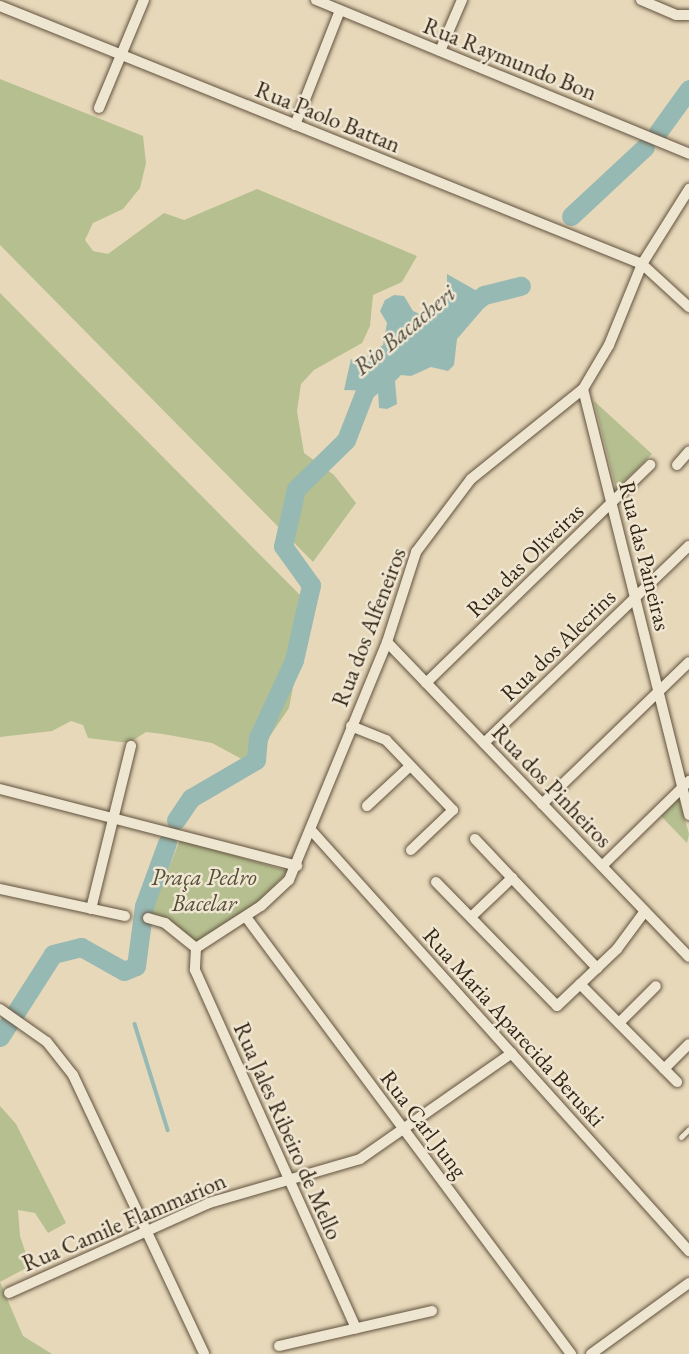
<!DOCTYPE html>
<meta charset="utf-8">
<style>
body{margin:0}
#map{position:relative;width:689px;height:1354px;overflow:hidden;background:#e7d8ba;font-family:"EB Garamond",serif}
div>[style]{position:absolute}
[style*='--x']{left:calc(var(--x)*1px);top:calc(var(--y)*1px);width:calc(var(--w)*1px);rotate:calc(var(--a)*1deg)}
.green>*{inset:0;background:#b6bf90}
.water>*{inset:0;background:#97b9b3}
.stream>*{height:3.5px;margin:-1.75px;padding:0 1.75px;transform-origin:1.75px;border-radius:1.75px;background:#97b9b3}
.river>*{height:19px;margin:-9.5px;padding:0 9.5px;transform-origin:9.5px;border-radius:9.5px;background:#97b9b3}
.roads{filter:drop-shadow(0 0 2px #61523e) drop-shadow(0 0 2px #61523e)}
.service>*{height:5px;margin:-2.5px;padding:0 2.5px;transform-origin:2.5px;border-radius:2.5px;background:#efe6d2}
.minor>*{height:10px;margin:-5px;padding:0 5px;transform-origin:5px;border-radius:5px;background:#efe6d2}
span{translate:-50% -50%;white-space:nowrap;text-align:center;line-height:1.15;-webkit-text-stroke:5px #efe6d2;paint-order:stroke}
.street-label{font-size:23px;color:#342515}
.park-label{font-size:23px;color:#544c34;font-style:italic}
.water-label{font-size:24px;color:#4d4a3c;font-style:italic}
</style>
<div id="map">
<div class="green">
<i style="clip-path:polygon(0 79px,143px 136px,146px 163px,140px 188px,123px 209px,93px 223px,85px 240px,93px 251px,108px 254px,164px 213px,184px 220px,257px 189px,417px 256px,402px 282px,373px 295px,370px 326px,362px 343px,314px 370px,301px 384px,297px 411px,304px 453px,334px 475px,356px 503px,313px 562px,0 245px)"></i>
<i style="clip-path:polygon(0 293px,304px 599px,303px 636px,289px 708px,251px 764px,212px 743px,163px 734px,146px 732px,129px 743px,88px 738px,83px 725px,71px 721px,52px 731px,0 737px)"></i>
<i style="clip-path:polygon(594px 401px,652px 454px,616px 489px)"></i>
<i style="clip-path:polygon(679px 799px,689px 834px,687px 843px,661px 816px)"></i>
<i style="clip-path:polygon(180px 840px,288px 871px,261px 900px,196px 944px,150px 914px)"></i>
<i style="clip-path:polygon(0 1106px,16px 1124px,66px 1223px,48px 1233px,35px 1213px,18px 1210px,20px 1236px,30px 1266px,0 1282px)"></i>
<i style="clip-path:polygon(0 1282px,23px 1336px,52px 1354px,0 1354px)"></i>
</div>
<div class="water">
<i style="clip-path:polygon(447px 274px,484px 295px,482px 310px,457px 339px,454px 365px,448px 371px,431px 367px,411px 376px,401px 375px,395px 381px,397px 404px,387px 409px,379px 408px,378px 391px,344px 390px,351px 359px,357px 363px,383px 345px,387px 323px,380px 311px,385px 300px,394px 295px,404px 296px,413px 311px,426px 317px,440px 313px,447px 301px)"></i>
</div>
<div class="stream">
<i style="--x:124;--y:971;--w:6;--a:81"></i>
<i style="--x:135;--y:1024;--w:111;--a:72.7"></i>
</div>
<div class="river">
<i style="--x:658;--y:132;--w:53;--a:-54.2"></i>
<i style="--x:571;--y:216;--w:101;--a:-43"></i>
<i style="--x:464;--y:311;--w:26;--a:-39"></i>
<i style="--x:484;--y:295;--w:38;--a:-14"></i>
<i style="--x:176;--y:820;--w:27;--a:-56"></i>
<i style="--x:191;--y:798;--w:75;--a:-30.3"></i>
<i style="--x:256;--y:760;--w:22;--a:-85"></i>
<i style="--x:258;--y:738;--w:86;--a:-65.2"></i>
<i style="--x:294;--y:660;--w:77;--a:-77.2"></i>
<i style="--x:311;--y:585;--w:48;--a:-125.7"></i>
<i style="--x:283;--y:546;--w:58;--a:-77.2"></i>
<i style="--x:296;--y:489;--w:70;--a:-44.4"></i>
<i style="--x:346;--y:440;--w:53;--a:-68.8"></i>
<i style="--x:365;--y:391;--w:23;--a:-40"></i>
<i style="--x:0;--y:1037;--w:98;--a:-57.4"></i>
<i style="--x:53;--y:954;--w:29;--a:-14"></i>
<i style="--x:81;--y:947;--w:49;--a:29.2"></i>
<i style="--x:124;--y:971;--w:13;--a:-23"></i>
<i style="--x:136;--y:966;--w:61;--a:-82.4"></i>
<i style="--x:144;--y:906;--w:67;--a:-69.9"></i>
</div>
<div class="roads">
<div class="service">
<i style="--x:681;--y:1137;--w:11;--a:-45"></i>
</div>
<div class="minor">
<i style="--x:316;--y:0;--w:404;--a:22.4"></i>
<i style="--x:641;--y:0;--w:38;--a:23"></i>
<i style="--x:676;--y:15;--w:13;--a:0"></i>
<i style="--x:0;--y:6;--w:692;--a:21.89"></i>
<i style="--x:642;--y:264;--w:64;--a:42.5"></i>
<i style="--x:440;--y:51;--w:56;--a:-66.7"></i>
<i style="--x:99;--y:108;--w:117;--a:-67.4"></i>
<i style="--x:295;--y:125;--w:123;--a:-68.6"></i>
<i style="--x:583;--y:389;--w:439;--a:76"></i>
<i style="--x:677;--y:465;--w:18;--a:-49"></i>
<i style="--x:387;--y:642;--w:436;--a:46.2"></i>
<i style="--x:426;--y:683;--w:313;--a:-44.2"></i>
<i style="--x:351;--y:726;--w:38;--a:22"></i>
<i style="--x:386;--y:740;--w:97;--a:46.3"></i>
<i style="--x:453;--y:810;--w:58;--a:136.4"></i>
<i style="--x:484;--y:743;--w:284;--a:-43.9"></i>
<i style="--x:0;--y:789;--w:307;--a:14.5"></i>
<i style="--x:542;--y:804;--w:204;--a:-44"></i>
<i style="--x:367;--y:806;--w:59;--a:-42.9"></i>
<i style="--x:311;--y:830;--w:566;--a:48.08"></i>
<i style="--x:475;--y:839;--w:178;--a:46.6"></i>
<i style="--x:602;--y:866;--w:122;--a:-44.3"></i>
<i style="--x:436;--y:882;--w:173;--a:45.7"></i>
<i style="--x:557;--y:1006;--w:83;--a:-43.5"></i>
<i style="--x:617;--y:949;--w:47;--a:-53.6"></i>
<i style="--x:0;--y:889;--w:128;--a:12.2"></i>
<i style="--x:91;--y:909;--w:168;--a:-76.2"></i>
<i style="--x:246;--y:917;--w:545;--a:53.36"></i>
<i style="--x:471;--y:917;--w:57;--a:-43.6"></i>
<i style="--x:148;--y:918;--w:18;--a:16"></i>
<i style="--x:165;--y:923;--w:40;--a:39"></i>
<i style="--x:196;--y:948;--w:77;--a:-32.9"></i>
<i style="--x:261;--y:906;--w:38;--a:-43"></i>
<i style="--x:289;--y:880;--w:257;--a:-67.6"></i>
<i style="--x:387;--y:642;--w:95;--a:-72.1"></i>
<i style="--x:416;--y:552;--w:91;--a:-53"></i>
<i style="--x:471;--y:479;--w:144;--a:-38.8"></i>
<i style="--x:583;--y:389;--w:51;--a:-59.4"></i>
<i style="--x:609;--y:345;--w:87;--a:-67.8"></i>
<i style="--x:642;--y:264;--w:89;--a:-57.9"></i>
<i style="--x:196;--y:948;--w:22;--a:93"></i>
<i style="--x:195;--y:970;--w:393;--a:65.8"></i>
<i style="--x:580;--y:984;--w:138;--a:45.3"></i>
<i style="--x:0;--y:1009;--w:57;--a:35.1"></i>
<i style="--x:47;--y:1042;--w:42;--a:51.8"></i>
<i style="--x:73;--y:1075;--w:308;--a:64.8"></i>
<i style="--x:619;--y:1023;--w:52;--a:-45"></i>
<i style="--x:664;--y:1069;--w:35;--a:-45"></i>
<i style="--x:9;--y:1293;--w:219;--a:-24.2"></i>
<i style="--x:209;--y:1203;--w:157;--a:-16.2"></i>
<i style="--x:360;--y:1159;--w:185;--a:-34.9"></i>
<i style="--x:279;--y:1346;--w:157;--a:-12.9"></i>
<i style="--x:591;--y:1354;--w:121;--a:-35.9"></i>
</div>
</div>
<div class="street-label">
<span style="left:510px;top:59px;rotate:22deg">Rua Raymundo Bon</span>
<span style="left:328px;top:117px;rotate:22deg">Rua Paolo Battan</span>
<span style="left:645px;top:556px;rotate:76deg">Rua das Paineiras</span>
<span style="left:525px;top:560px;rotate:-44deg">Rua das Oliveiras</span>
<span style="left:369px;top:627px;rotate:-69deg">Rua dos Alfeneiros</span>
<span style="left:558px;top:645px;rotate:-44deg">Rua dos Alecrins</span>
<span style="left:552px;top:786px;rotate:46deg">Rua dos Pinheiros</span>
<span style="left:514px;top:1027px;rotate:48deg">Rua Maria Aparecida Beruski</span>
<span style="left:424px;top:1124px;rotate:53deg">Rua Carl Jung</span>
<span style="left:288px;top:1131px;rotate:66deg">Rua Jales Ribeiro de Mello</span>
<span style="left:124px;top:1222px;rotate:-23deg">Rua Camile Flammarion</span>
</div>
<div class="park-label">
<span style="left:204px;top:890px">Praça Pedro<br>Bacelar</span>
</div>
<div class="water-label">
<span style="left:404px;top:330px;rotate:-40deg">Rio Bacacheri</span>
</div>
</div>
